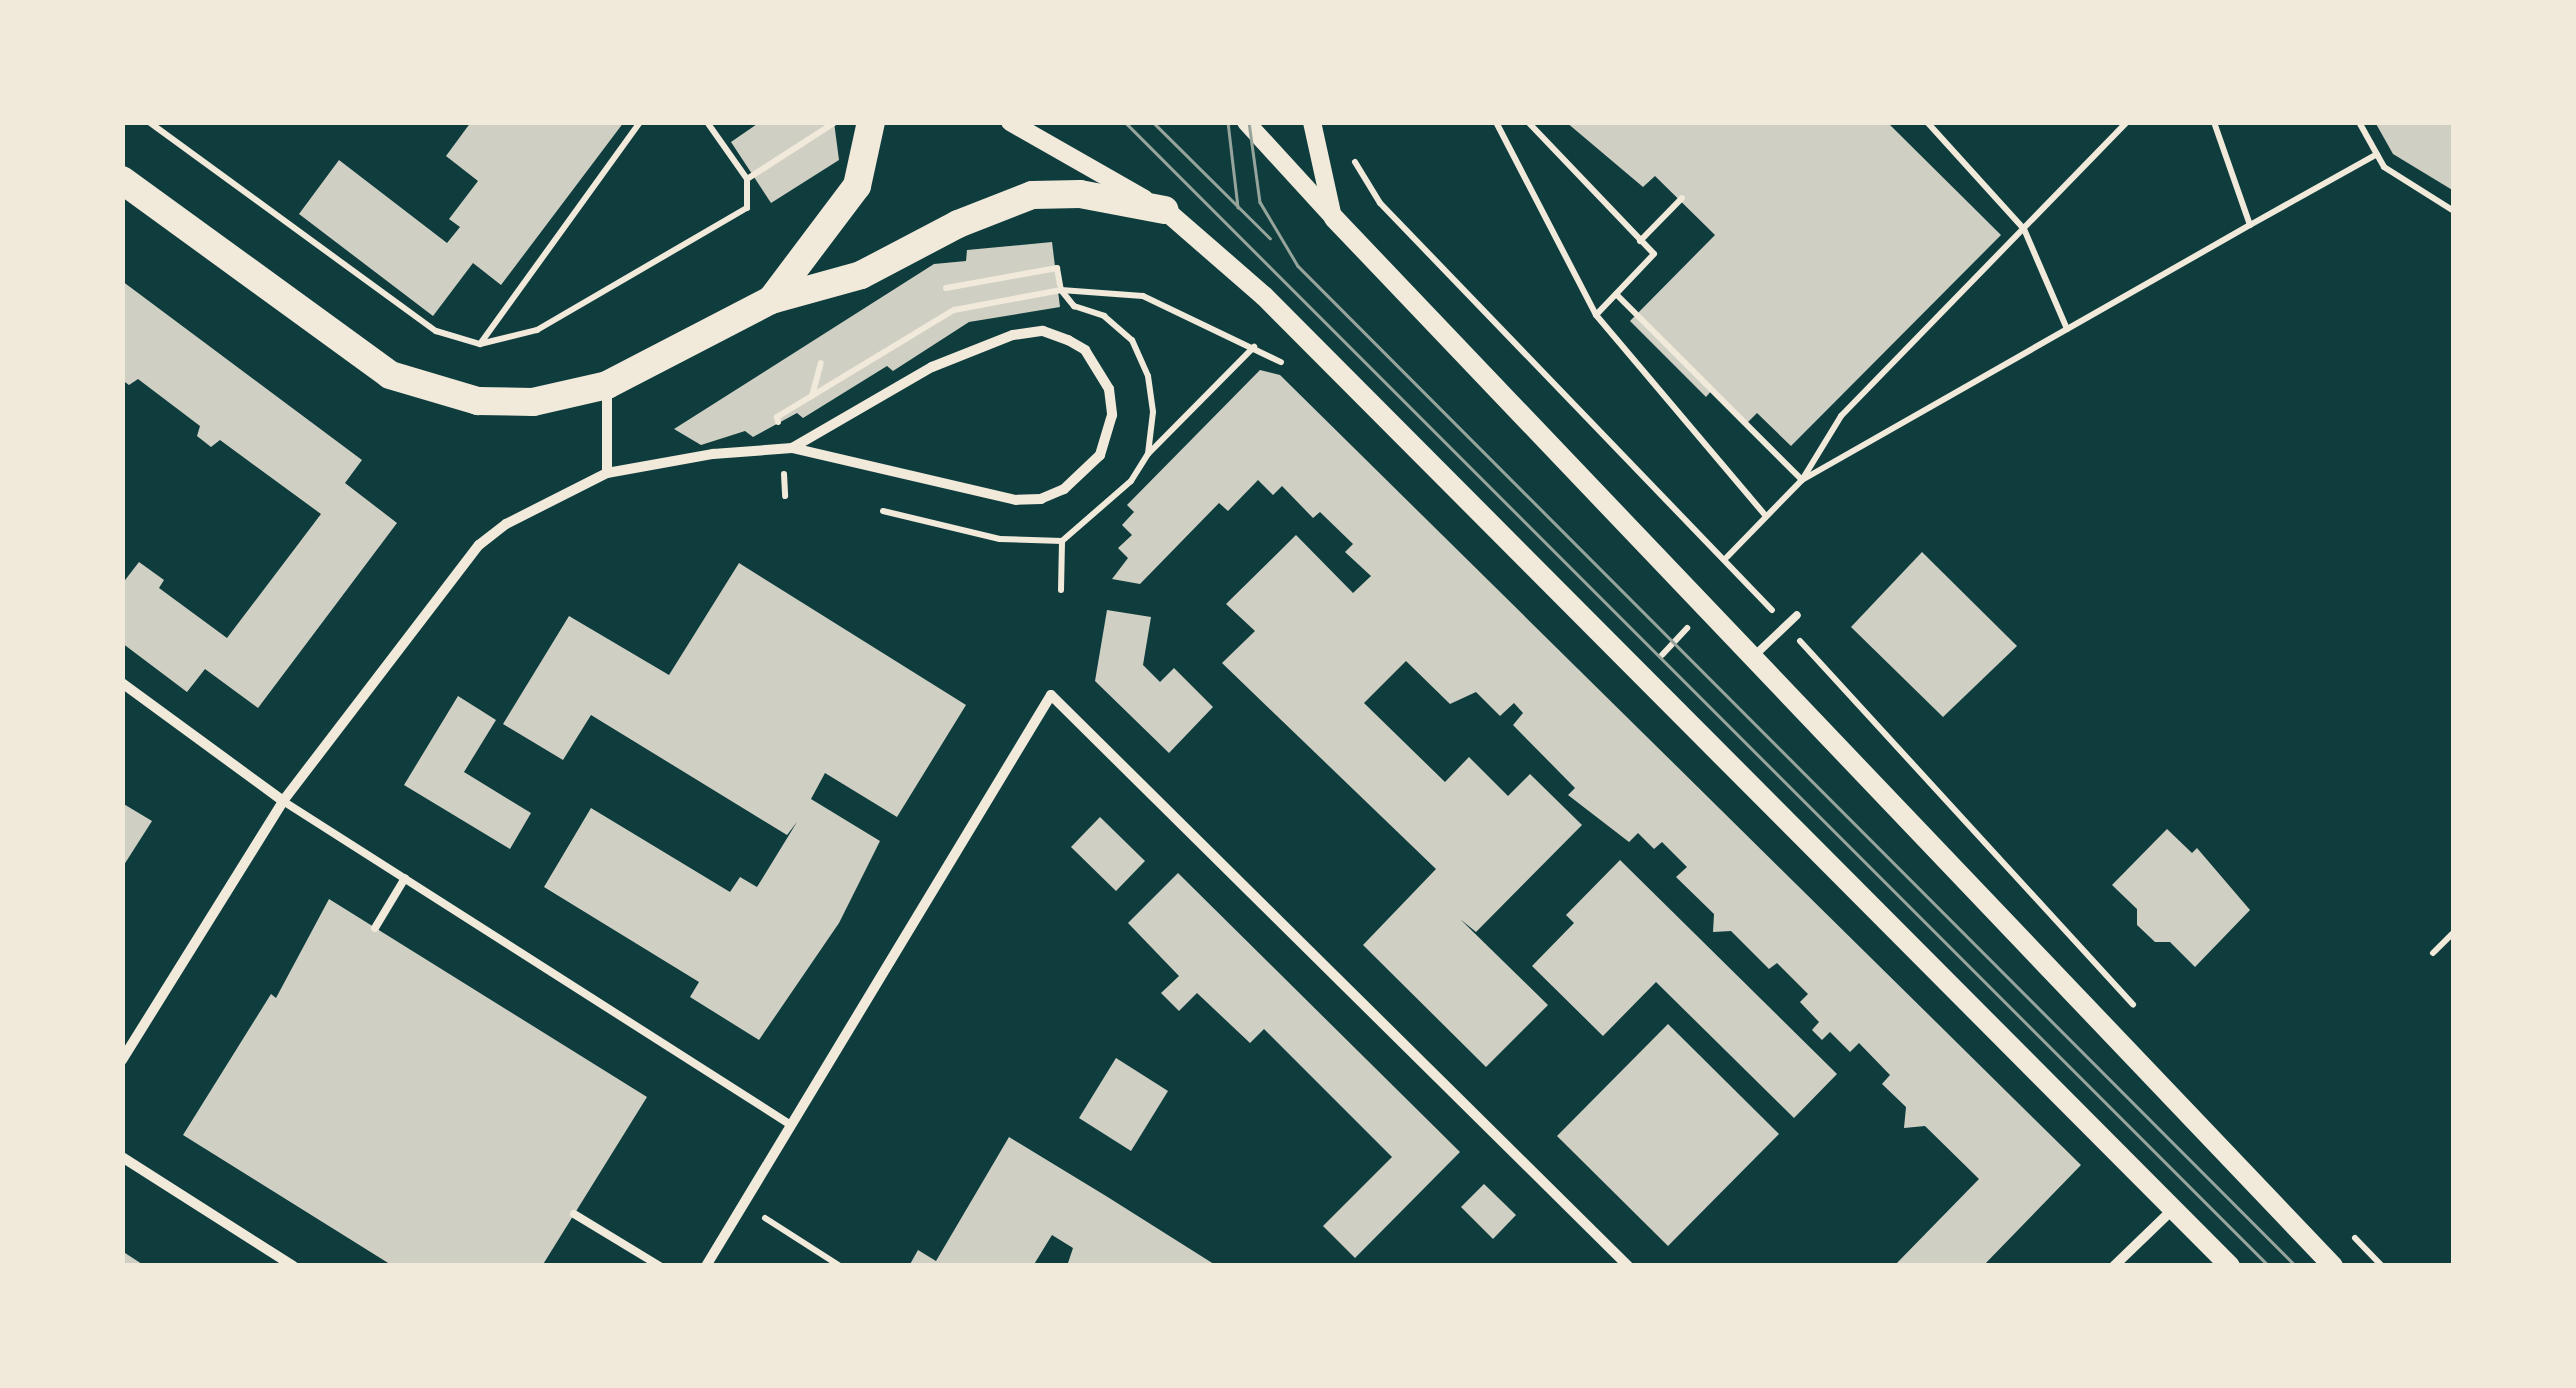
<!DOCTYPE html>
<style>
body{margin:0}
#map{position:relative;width:2576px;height:1388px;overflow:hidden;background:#0f3d3e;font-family:"DM Sans",sans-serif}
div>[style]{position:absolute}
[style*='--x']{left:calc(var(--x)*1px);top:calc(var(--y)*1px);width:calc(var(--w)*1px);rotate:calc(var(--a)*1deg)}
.building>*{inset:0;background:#cfcfc3}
.path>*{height:6px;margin:-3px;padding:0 3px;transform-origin:3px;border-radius:3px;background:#f1e9da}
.service>*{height:8px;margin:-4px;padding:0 4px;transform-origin:4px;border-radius:4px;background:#f1e9da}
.minor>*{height:10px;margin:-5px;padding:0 5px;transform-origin:5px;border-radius:5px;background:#f1e9da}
.tertiary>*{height:18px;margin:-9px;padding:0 9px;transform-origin:9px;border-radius:9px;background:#f1e9da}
.secondary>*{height:20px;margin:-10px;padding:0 10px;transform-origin:10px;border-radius:10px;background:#f1e9da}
.trunk>*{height:28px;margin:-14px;padding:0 14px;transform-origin:14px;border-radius:14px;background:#f1e9da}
.tram>*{height:2.5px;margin:-1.25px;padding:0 1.25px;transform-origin:1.25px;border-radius:1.25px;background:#97a49c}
span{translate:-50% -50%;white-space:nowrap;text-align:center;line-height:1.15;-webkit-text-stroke:10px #f1e9da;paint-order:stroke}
.frame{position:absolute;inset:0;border:125px solid #f1e9da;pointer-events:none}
</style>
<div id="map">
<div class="building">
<i style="clip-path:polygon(471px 122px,624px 122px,501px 285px,473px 263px,433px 316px,299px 214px,339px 160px,447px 243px,460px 227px,449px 219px,478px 181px,446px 156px)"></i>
<i style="clip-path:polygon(760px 122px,834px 122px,839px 160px,771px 203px,731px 142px)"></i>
<i style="clip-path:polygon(1566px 122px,1887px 122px,2001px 235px,1791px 446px,1757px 413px,1746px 424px,1712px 390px,1706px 397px,1630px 321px,1715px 235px,1655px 176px,1643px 187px)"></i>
<i style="clip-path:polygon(2375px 122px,2454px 122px,2454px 191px,2393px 154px)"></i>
<i style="clip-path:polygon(1052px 242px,1060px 307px,969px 322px,893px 371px,887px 366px,803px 418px,797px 413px,753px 437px,745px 431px,701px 445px,674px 429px,934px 264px,966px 261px,967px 250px)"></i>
<i style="clip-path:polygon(122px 281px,362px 460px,345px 483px,397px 523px,258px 708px,205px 669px,187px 692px,122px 643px,122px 584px,139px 562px,164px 580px,159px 588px,227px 638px,321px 514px,220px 440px,211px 447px,197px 436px,200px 426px,138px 379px,129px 385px,122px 380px)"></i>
<i style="clip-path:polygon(1260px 370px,1280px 375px,2081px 1165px,1983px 1266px,1894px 1266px,1979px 1179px,1925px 1126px,1904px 1128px,1906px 1107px,1882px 1084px,1890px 1075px,1859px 1043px,1850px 1052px,1830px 1032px,1822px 1040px,1812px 1030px,1819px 1022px,1800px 1002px,1808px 994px,1777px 963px,1769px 969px,1731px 931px,1713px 932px,1714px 914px,1676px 877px,1687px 867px,1662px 842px,1654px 849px,1638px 833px,1629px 842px,1568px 795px,1575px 788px,1513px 725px,1523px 713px,1514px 703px,1500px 716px,1476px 692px,1450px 704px,1406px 661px,1364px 703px,1445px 782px,1469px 757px,1508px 796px,1530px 774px,1582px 825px,1476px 932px,1460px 919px,1548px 1005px,1486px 1067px,1363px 945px,1436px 869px,1222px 663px,1255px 631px,1226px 604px,1296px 535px,1353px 593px,1371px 576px,1345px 552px,1353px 544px,1320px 512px,1313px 518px,1282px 486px,1273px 495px,1258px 480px,1228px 511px,1219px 503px,1140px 584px,1112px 579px,1128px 558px,1118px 548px,1132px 535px,1122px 525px,1134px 512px,1127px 505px)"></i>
<i style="clip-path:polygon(1922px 552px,2017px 646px,1943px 717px,1851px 627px)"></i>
<i style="clip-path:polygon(739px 563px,966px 705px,897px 817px,825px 773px,811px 799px,880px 841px,839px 923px,759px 1040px,690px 997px,699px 982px,544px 887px,591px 808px,730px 892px,740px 877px,757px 887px,797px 822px,787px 835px,591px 715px,563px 760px,503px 724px,569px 616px,669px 675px)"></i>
<i style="clip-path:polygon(1107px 610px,1151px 617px,1143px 665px,1160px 682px,1174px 668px,1213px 707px,1169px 753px,1095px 681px)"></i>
<i style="clip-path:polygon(458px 696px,496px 720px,464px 772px,531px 813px,510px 849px,404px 785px)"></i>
<i style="clip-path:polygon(122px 803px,152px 821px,122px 868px)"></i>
<i style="clip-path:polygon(1100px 817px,1145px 861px,1116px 891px,1071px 847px)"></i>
<i style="clip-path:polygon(2167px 829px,2192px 853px,2197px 848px,2250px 910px,2195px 967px,2170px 942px,2155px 942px,2137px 925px,2137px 909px,2112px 885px)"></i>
<i style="clip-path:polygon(1620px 860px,1837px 1074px,1794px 1118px,1656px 982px,1603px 1036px,1532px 966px,1574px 923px,1566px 915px)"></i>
<i style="clip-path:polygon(1178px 873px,1460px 1152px,1355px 1258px,1323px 1226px,1392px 1157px,1264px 1029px,1250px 1043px,1197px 993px,1179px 1011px,1161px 993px,1179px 976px,1128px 923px)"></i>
<i style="clip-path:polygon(329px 899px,647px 1097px,542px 1266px,393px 1266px,183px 1135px,271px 994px,276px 998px)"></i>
<i style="clip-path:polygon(1668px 1024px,1779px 1134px,1668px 1246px,1557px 1136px)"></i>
<i style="clip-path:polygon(1116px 1058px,1168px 1091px,1131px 1151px,1079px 1118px)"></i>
<i style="clip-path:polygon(1009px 1137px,1106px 1196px,1217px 1266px,1067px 1266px,1073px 1248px,1052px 1235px,1033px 1266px,909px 1266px,918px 1250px,936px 1261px)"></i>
<i style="clip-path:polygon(1484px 1184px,1516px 1215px,1493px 1239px,1461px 1207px)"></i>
<i style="clip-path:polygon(122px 1251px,145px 1266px,122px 1266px)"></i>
</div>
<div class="path">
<i style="--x:149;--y:122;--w:355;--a:36.1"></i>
<i style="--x:436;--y:331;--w:46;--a:16.5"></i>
<i style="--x:480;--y:344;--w:59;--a:-13.8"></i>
<i style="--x:537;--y:330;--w:243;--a:-30.2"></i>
<i style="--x:747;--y:208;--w:29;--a:-90"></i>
<i style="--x:747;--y:179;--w:103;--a:-32.8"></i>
<i style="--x:707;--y:122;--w:70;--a:54.9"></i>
<i style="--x:1496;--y:122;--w:217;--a:62.6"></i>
<i style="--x:1596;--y:315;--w:263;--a:49.8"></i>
<i style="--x:1528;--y:122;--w:182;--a:46.3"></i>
<i style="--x:1654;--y:254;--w:84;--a:133.6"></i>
<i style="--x:1927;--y:122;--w:144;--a:47.8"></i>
<i style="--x:2024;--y:229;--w:109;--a:66.7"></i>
<i style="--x:2359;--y:122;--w:51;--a:60.9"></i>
<i style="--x:2384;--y:167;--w:83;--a:32.2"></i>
<i style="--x:1355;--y:162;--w:48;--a:58.6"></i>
<i style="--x:1380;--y:203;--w:565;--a:46.08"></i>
<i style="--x:2250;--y:225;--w:145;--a:-29.2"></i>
<i style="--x:1640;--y:241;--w:60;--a:-45.7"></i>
<i style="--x:946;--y:288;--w:113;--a:-10.2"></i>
<i style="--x:1057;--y:268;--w:22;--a:80"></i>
<i style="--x:1061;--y:290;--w:21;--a:51"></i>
<i style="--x:1074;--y:306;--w:32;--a:18"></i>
<i style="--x:1104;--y:316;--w:37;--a:41"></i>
<i style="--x:1132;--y:340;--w:39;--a:66"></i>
<i style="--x:1148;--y:376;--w:36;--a:82"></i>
<i style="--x:1153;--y:412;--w:42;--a:96.8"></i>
<i style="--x:1616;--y:294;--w:263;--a:45"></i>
<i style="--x:1802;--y:480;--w:75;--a:-58.6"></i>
<i style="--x:1841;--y:416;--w:410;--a:-45.8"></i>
<i style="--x:480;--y:344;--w:274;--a:-54.2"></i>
<i style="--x:812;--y:396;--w:34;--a:-75"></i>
<i style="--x:778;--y:422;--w:5;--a:-101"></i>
<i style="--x:777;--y:417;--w:207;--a:-31.2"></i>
<i style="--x:954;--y:310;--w:109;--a:-10.6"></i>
<i style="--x:1061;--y:290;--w:82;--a:4.2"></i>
<i style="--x:1143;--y:296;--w:153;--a:25.6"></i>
<i style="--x:784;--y:474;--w:22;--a:87"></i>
<i style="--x:883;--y:511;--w:120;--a:13.5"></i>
<i style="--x:1000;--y:539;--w:62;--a:1.8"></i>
<i style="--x:1062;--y:541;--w:91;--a:-41"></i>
<i style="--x:1131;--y:481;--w:32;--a:-58"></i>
<i style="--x:1148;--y:454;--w:151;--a:-45.3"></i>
<i style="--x:1727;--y:557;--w:107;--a:-45.8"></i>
<i style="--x:1802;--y:480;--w:515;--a:-29.65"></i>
<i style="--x:2250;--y:225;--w:109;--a:-109.3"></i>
<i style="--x:1061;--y:590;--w:49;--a:-88.8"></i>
<i style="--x:1800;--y:641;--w:493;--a:47.5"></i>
<i style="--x:1662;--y:655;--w:37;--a:-47"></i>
<i style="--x:2433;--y:953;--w:30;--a:-45"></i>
<i style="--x:765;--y:1218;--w:89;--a:32.6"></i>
<i style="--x:2355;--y:1238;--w:39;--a:46"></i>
</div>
<div class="service">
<i style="--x:1754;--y:656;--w:59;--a:-43.6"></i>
<i style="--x:283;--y:801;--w:603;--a:32.53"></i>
<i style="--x:375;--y:928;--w:58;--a:-59"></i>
<i style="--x:574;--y:1214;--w:100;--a:31.2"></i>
</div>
<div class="minor">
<i style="--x:607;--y:473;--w:84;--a:-90"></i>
<i style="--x:122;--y:683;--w:200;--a:36.2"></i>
<i style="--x:122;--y:1060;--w:305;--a:-58.1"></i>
<i style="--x:283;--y:801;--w:322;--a:-52.6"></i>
<i style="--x:479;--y:545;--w:34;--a:-38"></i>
<i style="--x:506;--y:524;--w:113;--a:-26.8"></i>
<i style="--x:607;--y:473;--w:108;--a:-10.2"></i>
<i style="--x:713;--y:454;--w:79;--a:-4.3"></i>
<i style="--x:792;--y:448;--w:162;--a:-30.1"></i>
<i style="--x:932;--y:367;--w:87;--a:-21.6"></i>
<i style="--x:1013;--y:335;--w:30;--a:-8"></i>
<i style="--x:1043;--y:331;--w:27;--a:20"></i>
<i style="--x:1068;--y:340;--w:20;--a:30"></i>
<i style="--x:1085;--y:350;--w:46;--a:58.4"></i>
<i style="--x:1109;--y:389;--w:26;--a:83"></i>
<i style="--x:1112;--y:415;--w:42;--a:106.7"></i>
<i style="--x:1100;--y:455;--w:50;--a:136.6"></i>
<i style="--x:1064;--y:489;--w:25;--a:157"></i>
<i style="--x:1041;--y:499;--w:25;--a:178"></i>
<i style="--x:1016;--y:500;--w:230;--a:-166.9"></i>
<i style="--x:122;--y:1157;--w:203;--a:32.5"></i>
<i style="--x:706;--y:1266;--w:667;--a:-58.86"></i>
<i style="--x:1051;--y:695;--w:812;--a:44.7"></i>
<i style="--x:2114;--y:1266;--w:82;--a:-44"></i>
</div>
<div class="tertiary">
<i style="--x:1010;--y:122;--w:155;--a:29.7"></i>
<i style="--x:1246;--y:122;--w:130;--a:47.5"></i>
<i style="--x:1312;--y:122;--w:93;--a:77.6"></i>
</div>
<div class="secondary">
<i style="--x:1165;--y:210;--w:131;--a:41"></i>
<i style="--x:1264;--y:296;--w:1369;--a:45.12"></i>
<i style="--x:1334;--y:218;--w:1448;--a:46.37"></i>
</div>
<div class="trunk">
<i style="--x:122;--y:180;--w:331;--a:36"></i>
<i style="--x:390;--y:375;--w:92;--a:16.5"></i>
<i style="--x:478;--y:401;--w:55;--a:1"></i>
<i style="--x:533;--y:402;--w:76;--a:-12.9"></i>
<i style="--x:607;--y:385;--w:185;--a:-27.4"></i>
<i style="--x:771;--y:300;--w:93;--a:-15.5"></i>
<i style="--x:861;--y:275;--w:110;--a:-27.7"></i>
<i style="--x:958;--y:224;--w:79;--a:-21.4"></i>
<i style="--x:1032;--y:195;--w:48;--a:-1.2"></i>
<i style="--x:1080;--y:194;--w:86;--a:10.7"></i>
<i style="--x:771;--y:300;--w:143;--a:-53"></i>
<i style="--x:857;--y:186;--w:66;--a:-77.7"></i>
</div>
<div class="tram">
<i style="--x:1125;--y:122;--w:1618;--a:45"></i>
<i style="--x:1153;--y:122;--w:165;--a:44.8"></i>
<i style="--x:1228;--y:122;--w:86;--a:83.3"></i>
<i style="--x:1249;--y:122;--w:81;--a:82.2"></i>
<i style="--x:1260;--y:202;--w:74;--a:59.3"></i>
<i style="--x:1298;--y:266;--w:1413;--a:45.06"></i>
</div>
<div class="frame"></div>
</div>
